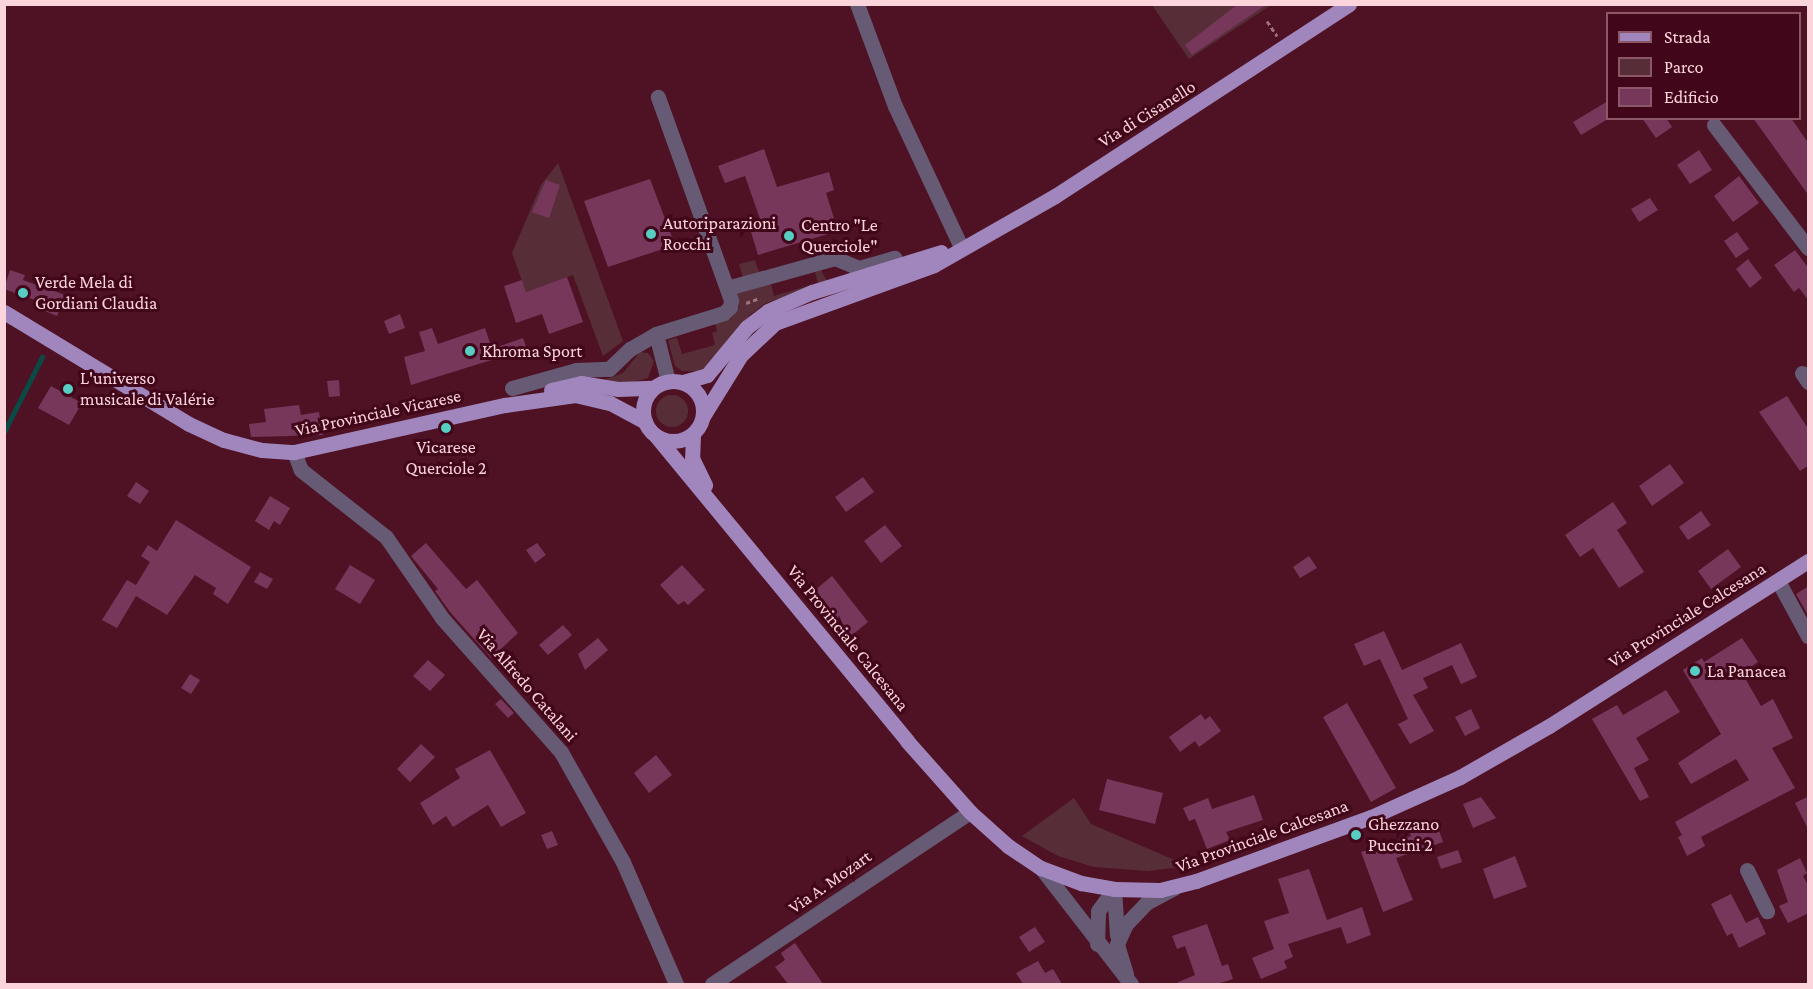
<!DOCTYPE html>
<meta charset="utf-8">
<style>
body{margin:0}
#map{position:relative;width:1813px;height:989px;overflow:hidden;background:#4e1224;font-family:"Crimson Pro",serif}
div>[style]{position:absolute}
[style*='--x']{left:calc(var(--x)*1px);top:calc(var(--y)*1px);width:calc(var(--w)*1px);rotate:calc(var(--a)*1deg)}
.green>*{inset:0;background:#572e37}
.round{border-radius:50%}
.stream>*{height:4.5px;margin:-2.25px;padding:0 2.25px;transform-origin:2.25px;border-radius:2.25px;background:#0a4944}
.building>*{inset:0;background:#76375b}
.path>*{height:3px;margin-top:-1.5px;transform-origin:0;background:repeating-linear-gradient(90deg,#a3717d 0 4.5px,transparent 0 7.5px)}
.minor>*{height:15px;margin:-7.5px;padding:0 7.5px;transform-origin:7.5px;border-radius:7.5px;background:#675a75}
.major>*{height:15px;margin:-7.5px;padding:0 7.5px;transform-origin:7.5px;border-radius:7.5px;background:#a186bd}
.major>.ring{margin:-7.5px;padding:0;box-sizing:content-box;background:none;border:15px solid #a186bd;border-radius:50%}
.dots>*{width:16px;height:16px;translate:-50% -50%;box-sizing:border-box;border:3px solid #42061a;border-radius:50%}
span{translate:-50% -50%;white-space:nowrap;text-align:center;line-height:1.15;-webkit-text-stroke:6px #42061a;paint-order:stroke}
.street-label{font-size:18px;color:#fcd4db}
.poi-label{font-size:18px;color:#fcd4db}
.left{translate:0 -50%;text-align:left}
.frame{position:absolute;inset:0;border:6px solid #fcd4db;pointer-events:none}
.legend{position:absolute;left:1606px;top:12px;width:195px;height:108px;box-sizing:border-box;background:#42061a;border:2px solid #8c5867;margin:0;padding:8px 10px;list-style:none;font-size:18px;color:#fcd4db}
.legend li{display:flex;align-items:center;gap:12px;height:30px}
.legend b{width:30px;border:2px solid #8c5867}
</style>
<div id="map">
<div class="green">
<i style="clip-path:polygon(1152px 5px,1271px 5px,1189px 59px)"></i>
<i style="clip-path:polygon(558px 163px,623px 341px,603px 356px,573px 275px,526px 292px,512px 253px,541px 185px)"></i>
<i style="clip-path:polygon(755px 260px,763px 285px,771px 284px,774px 296px,818px 283px,815px 272px,821px 270px,828px 283px,766px 303px,750px 315px,701px 371px,682px 371px,675px 366px,668px 340px,677px 338px,682px 354px,715px 345px,712px 333px,717px 331px,715px 323px,731px 319px,739px 307px,736px 293px,747px 290px,739px 264px)"></i>
<i style="clip-path:polygon(640px 352px,648px 353px,654px 361px,648px 378px,629px 383px,601px 381px,623px 373px)"></i>
<i class="round" style="left:656px;top:395px;width:32px;height:32px"></i>
<i style="clip-path:polygon(1074px 798px,1091px 824px,1179px 862px,1180px 867px,1148px 871px,1094px 867px,1058px 856px,1022px 836px)"></i>
</div>
<div class="stream">
<i style="--x:4;--y:432;--w:84;--a:-63.1"></i>
</div>
<div class="building">
<i style="clip-path:polygon(1238px 4px,1267px 4px,1192px 55px,1185px 45px)"></i>
<i style="clip-path:polygon(1608px 101px,1608px 119px,1581px 135px,1573px 122px)"></i>
<i style="clip-path:polygon(1642px 118px,1666px 118px,1672px 127px,1656px 138px)"></i>
<i style="clip-path:polygon(1753px 118px,1791px 118px,1809px 144px,1809px 196px)"></i>
<i style="clip-path:polygon(764px 149px,777px 187px,829px 172px,834px 190px,826px 193px,838px 231px,758px 255px,749px 225px,761px 222px,745px 176px,725px 183px,718px 166px)"></i>
<i style="clip-path:polygon(1699px 150px,1712px 170px,1690px 184px,1677px 165px)"></i>
<i style="clip-path:polygon(1739px 176px,1759px 203px,1733px 222px,1714px 196px)"></i>
<i style="clip-path:polygon(650px 179px,675px 245px,608px 267px,584px 201px)"></i>
<i style="clip-path:polygon(546px 180px,560px 185px,549px 218px,532px 212px)"></i>
<i style="clip-path:polygon(1650px 198px,1658px 210px,1639px 222px,1631px 209px)"></i>
<i style="clip-path:polygon(1737px 232px,1749px 249px,1736px 258px,1724px 241px)"></i>
<i style="clip-path:polygon(1795px 250px,1809px 269px,1809px 301px,1799px 288px,1794px 292px,1774px 265px)"></i>
<i style="clip-path:polygon(1748px 259px,1762px 278px,1750px 288px,1736px 269px)"></i>
<i style="clip-path:polygon(10px 270px,25px 275px,23px 280px,65px 295px,57px 316px,40px 309px,43px 303px,4px 289px)"></i>
<i style="clip-path:polygon(567px 277px,583px 322px,549px 334px,542px 314px,516px 323px,504px 286px,522px 280px,526px 292px)"></i>
<i style="clip-path:polygon(400px 314px,405px 328px,389px 334px,384px 321px)"></i>
<i style="clip-path:polygon(432px 328px,438px 344px,485px 328px,492px 349px,523px 338px,527px 349px,411px 385px,404px 357px,425px 351px,419px 332px)"></i>
<i style="clip-path:polygon(339px 380px,340px 396px,329px 397px,327px 381px)"></i>
<i style="clip-path:polygon(51px 386px,82px 403px,69px 425px,38px 408px)"></i>
<i style="clip-path:polygon(1787px 396px,1809px 430px,1809px 465px,1800px 471px,1759px 412px)"></i>
<i style="clip-path:polygon(299px 405px,301px 415px,319px 412px,323px 435px,251px 437px,249px 424px,266px 422px,264px 409px)"></i>
<i style="clip-path:polygon(1670px 464px,1684px 483px,1652px 506px,1639px 486px)"></i>
<i style="clip-path:polygon(863px 477px,874px 492px,846px 512px,835px 497px)"></i>
<i style="clip-path:polygon(136px 482px,149px 491px,140px 504px,127px 496px)"></i>
<i style="clip-path:polygon(270px 496px,290px 508px,280px 525px,274px 521px,269px 530px,255px 521px)"></i>
<i style="clip-path:polygon(1613px 502px,1627px 523px,1617px 530px,1644px 572px,1619px 588px,1593px 548px,1580px 557px,1565px 535px)"></i>
<i style="clip-path:polygon(1701px 511px,1711px 525px,1688px 540px,1679px 527px)"></i>
<i style="clip-path:polygon(176px 520px,251px 567px,228px 604px,213px 594px,216px 588px,195px 575px,167px 615px,136px 596px,117px 628px,102px 620px,127px 580px,136px 585px,150px 562px,141px 556px,148px 545px,157px 551px)"></i>
<i style="clip-path:polygon(885px 525px,902px 546px,881px 563px,864px 541px)"></i>
<i style="clip-path:polygon(426px 543px,466px 589px,477px 580px,518px 633px,491px 658px,450px 612px,435px 591px,438px 589px,411px 556px)"></i>
<i style="clip-path:polygon(537px 543px,546px 555px,535px 563px,526px 550px)"></i>
<i style="clip-path:polygon(1728px 549px,1741px 567px,1711px 589px,1698px 571px)"></i>
<i style="clip-path:polygon(1309px 556px,1317px 568px,1300px 578px,1293px 567px)"></i>
<i style="clip-path:polygon(350px 565px,375px 580px,360px 604px,335px 589px)"></i>
<i style="clip-path:polygon(682px 565px,705px 590px,688px 605px,684px 601px,678px 605px,660px 585px)"></i>
<i style="clip-path:polygon(260px 572px,273px 579px,267px 589px,254px 582px)"></i>
<i style="clip-path:polygon(832px 576px,868px 622px,845px 641px,809px 595px)"></i>
<i style="clip-path:polygon(1809px 586px,1809px 617px,1796px 594px)"></i>
<i style="clip-path:polygon(563px 625px,572px 635px,548px 655px,539px 645px)"></i>
<i style="clip-path:polygon(1384px 631px,1402px 670px,1461px 643px,1477px 677px,1461px 684px,1452px 665px,1423px 678px,1428px 688px,1413px 695px,1434px 731px,1410px 744px,1398px 724px,1408px 719px,1380px 659px,1364px 666px,1354px 644px)"></i>
<i style="clip-path:polygon(598px 638px,608px 650px,585px 670px,578px 654px)"></i>
<i style="clip-path:polygon(1742px 638px,1758px 662px,1742px 673px,1761px 706px,1773px 699px,1793px 738px,1772px 748px,1795px 788px,1701px 837px,1705px 846px,1687px 856px,1678px 837px,1682px 835px,1675px 822px,1749px 780px,1736px 759px,1691px 784px,1678px 763px,1721px 734px,1683px 670px,1702px 658px,1704px 662px)"></i>
<i style="clip-path:polygon(428px 660px,445px 675px,430px 691px,413px 676px)"></i>
<i style="clip-path:polygon(190px 674px,200px 680px,191px 694px,181px 688px)"></i>
<i style="clip-path:polygon(1666px 690px,1680px 712px,1636px 738px,1649px 760px,1634px 768px,1649px 797px,1640px 801px,1592px 719px,1617px 705px,1623px 715px)"></i>
<i style="clip-path:polygon(501px 699px,514px 713px,508px 718px,495px 704px)"></i>
<i style="clip-path:polygon(1347px 703px,1396px 788px,1371px 802px,1323px 717px)"></i>
<i style="clip-path:polygon(1471px 709px,1480px 728px,1465px 736px,1455px 717px)"></i>
<i style="clip-path:polygon(1201px 714px,1205px 720px,1210px 716px,1221px 731px,1199px 747px,1195px 741px,1180px 752px,1169px 737px)"></i>
<i style="clip-path:polygon(421px 744px,435px 757px,410px 782px,397px 769px)"></i>
<i style="clip-path:polygon(490px 750px,526px 813px,501px 827px,488px 805px,453px 827px,446px 816px,433px 825px,420px 803px,460px 778px,455px 769px)"></i>
<i style="clip-path:polygon(656px 755px,672px 775px,649px 793px,634px 773px)"></i>
<i style="clip-path:polygon(1107px 779px,1163px 793px,1155px 824px,1099px 810px)"></i>
<i style="clip-path:polygon(1254px 795px,1263px 820px,1226px 832px,1230px 840px,1207px 849px,1195px 819px,1189px 821px,1183px 808px,1208px 798px,1212px 809px)"></i>
<i style="clip-path:polygon(1809px 796px,1809px 831px,1795px 803px)"></i>
<i style="clip-path:polygon(1481px 797px,1496px 818px,1473px 828px,1463px 804px)"></i>
<i style="clip-path:polygon(1435px 819px,1443px 842px,1396px 858px,1413px 900px,1383px 912px,1361px 852px,1411px 836px,1408px 828px)"></i>
<i style="clip-path:polygon(552px 831px,558px 845px,547px 849px,541px 835px)"></i>
<i style="clip-path:polygon(1458px 850px,1462px 862px,1441px 869px,1437px 857px)"></i>
<i style="clip-path:polygon(1515px 856px,1527px 887px,1494px 899px,1483px 869px)"></i>
<i style="clip-path:polygon(1800px 858px,1807px 873px,1803px 876px,1809px 887px,1809px 913px,1788px 923px,1779px 906px,1788px 902px,1777px 870px)"></i>
<i style="clip-path:polygon(1309px 869px,1327px 920px,1362px 907px,1371px 935px,1347px 944px,1341px 927px,1288px 944px,1293px 957px,1284px 961px,1287px 968px,1261px 979px,1252px 958px,1274px 949px,1264px 921px,1289px 913px,1278px 879px)"></i>
<i style="clip-path:polygon(1731px 894px,1746px 923px,1758px 917px,1766px 934px,1739px 948px,1732px 933px,1727px 936px,1711px 904px)"></i>
<i style="clip-path:polygon(1207px 924px,1222px 966px,1228px 964px,1233px 979px,1217px 984px,1174px 984px,1195px 975px,1185px 946px,1177px 949px,1172px 936px)"></i>
<i style="clip-path:polygon(1035px 927px,1045px 942px,1029px 952px,1019px 937px)"></i>
<i style="clip-path:polygon(795px 943px,823px 984px,788px 984px,775px 967px,785px 960px,781px 953px)"></i>
<i style="clip-path:polygon(1038px 961px,1045px 973px,1053px 969px,1062px 984px,1023px 984px,1016px 973px)"></i>
</div>
<div class="path">
<i style="--x:1267;--y:21;--w:18;--a:56"></i>
<i style="--x:746;--y:303;--w:15;--a:-20"></i>
</div>
<div class="minor">
<i style="--x:857;--y:4;--w:109;--a:69.6"></i>
<i style="--x:895;--y:106;--w:156;--a:64.9"></i>
<i style="--x:1714;--y:125;--w:155;--a:52.6"></i>
<i style="--x:727;--y:288;--w:112;--a:-15.5"></i>
<i style="--x:835;--y:258;--w:26;--a:23"></i>
<i style="--x:859;--y:268;--w:37;--a:-16"></i>
<i style="--x:656;--y:334;--w:49;--a:75.7"></i>
<i style="--x:1802;--y:373;--w:11;--a:56"></i>
<i style="--x:512;--y:388;--w:66;--a:-15.7"></i>
<i style="--x:576;--y:370;--w:33;--a:-2"></i>
<i style="--x:609;--y:369;--w:29;--a:-44"></i>
<i style="--x:630;--y:349;--w:30;--a:-30"></i>
<i style="--x:656;--y:334;--w:71;--a:-17.2"></i>
<i style="--x:724;--y:313;--w:8;--a:-45"></i>
<i style="--x:730;--y:307;--w:7;--a:-82"></i>
<i style="--x:731;--y:300;--w:216;--a:-109.8"></i>
<i style="--x:294;--y:452;--w:19;--a:69"></i>
<i style="--x:301;--y:470;--w:108;--a:38.2"></i>
<i style="--x:386;--y:537;--w:98;--a:55.3"></i>
<i style="--x:442;--y:618;--w:179;--a:48.4"></i>
<i style="--x:561;--y:752;--w:126;--a:60.6"></i>
<i style="--x:623;--y:862;--w:133;--a:66.5"></i>
<i style="--x:1778;--y:581;--w:63;--a:61.4"></i>
<i style="--x:1041;--y:868;--w:147;--a:52.2"></i>
<i style="--x:1747;--y:870;--w:46;--a:64"></i>
<i style="--x:1097;--y:944;--w:33;--a:-88"></i>
<i style="--x:1098;--y:911;--w:27;--a:-54"></i>
<i style="--x:1114;--y:889;--w:46;--a:86.3"></i>
<i style="--x:1126;--y:974;--w:31;--a:-107"></i>
<i style="--x:1117;--y:944;--w:22;--a:-66"></i>
<i style="--x:1126;--y:924;--w:29;--a:-46"></i>
<i style="--x:1146;--y:903;--w:32;--a:-28"></i>
<i style="--x:712;--y:984;--w:310;--a:-33.7"></i>
</div>
<div class="major">
<i style="--x:4;--y:312;--w:216;--a:31.2"></i>
<i style="--x:189;--y:424;--w:38;--a:25"></i>
<i style="--x:224;--y:440;--w:39;--a:15"></i>
<i style="--x:262;--y:450;--w:32;--a:4"></i>
<i style="--x:294;--y:452;--w:216;--a:-12.6"></i>
<i style="--x:505;--y:405;--w:71;--a:-8.1"></i>
<i style="--x:575;--y:395;--w:36;--a:13"></i>
<i style="--x:610;--y:403;--w:40;--a:28"></i>
<i class="ring" style="left:643px;top:381px;width:45px;height:45px"></i>
<i style="--x:683;--y:382;--w:25;--a:-16"></i>
<i style="--x:707;--y:375;--w:62;--a:-50.2"></i>
<i style="--x:747;--y:327;--w:26;--a:-37"></i>
<i style="--x:768;--y:311;--w:48;--a:-23.4"></i>
<i style="--x:812;--y:292;--w:135;--a:-17.2"></i>
<i style="--x:551;--y:390;--w:31;--a:-13"></i>
<i style="--x:581;--y:383;--w:37;--a:9"></i>
<i style="--x:618;--y:389;--w:35;--a:-2"></i>
<i style="--x:703;--y:416;--w:72;--a:-58.1"></i>
<i style="--x:741;--y:355;--w:47;--a:-43.3"></i>
<i style="--x:775;--y:323;--w:169;--a:-20"></i>
<i style="--x:934;--y:265;--w:139;--a:-29.7"></i>
<i style="--x:1055;--y:196;--w:351;--a:-33.1"></i>
<i style="--x:693;--y:434;--w:24;--a:92"></i>
<i style="--x:692;--y:458;--w:30;--a:64"></i>
<i style="--x:656;--y:436;--w:395;--a:50.5"></i>
<i style="--x:907;--y:741;--w:95;--a:48.4"></i>
<i style="--x:970;--y:812;--w:51;--a:41.8"></i>
<i style="--x:1008;--y:846;--w:40;--a:34"></i>
<i style="--x:1041;--y:868;--w:43;--a:20.6"></i>
<i style="--x:1081;--y:883;--w:34;--a:10"></i>
<i style="--x:1114;--y:889;--w:46;--a:1.2"></i>
<i style="--x:1160;--y:890;--w:37;--a:-14"></i>
<i style="--x:1196;--y:881;--w:186;--a:-20.1"></i>
<i style="--x:1371;--y:817;--w:98;--a:-24.2"></i>
<i style="--x:1460;--y:777;--w:103;--a:-29.8"></i>
<i style="--x:1549;--y:726;--w:307;--a:-32.5"></i>
</div>
<div class="dots">
<i style="left:651px;top:234px;background:#56cec3"></i>
<i style="left:789px;top:236px;background:#56cec3"></i>
<i style="left:23px;top:293px;background:#56cec3"></i>
<i style="left:470px;top:351px;background:#56cec3"></i>
<i style="left:68px;top:389px;background:#56cec3"></i>
<i style="left:446px;top:428px;background:#56cec3"></i>
<i style="left:1695px;top:671px;background:#56cec3"></i>
<i style="left:1356px;top:835px;background:#56cec3"></i>
</div>
<div class="street-label">
<span style="left:1147px;top:114px;rotate:-32deg">Via di Cisanello</span>
<span style="left:378px;top:413px;rotate:-12deg">Via Provinciale Vicarese</span>
<span style="left:1687px;top:615px;rotate:-32deg">Via Provinciale Calcesana</span>
<span style="left:848px;top:638px;rotate:51deg">Via Provinciale Calcesana</span>
<span style="left:527px;top:685px;rotate:49deg">Via Alfredo Catalani</span>
<span style="left:1262px;top:836px;rotate:-20deg">Via Provinciale Calcesana</span>
<span style="left:830px;top:882px;rotate:-35deg">Via A. Mozart</span>
</div>
<div class="poi-label">
<span class="left" style="left:663px;top:234px">Autoriparazioni<br>Rocchi</span>
<span class="left" style="left:801px;top:236px">Centro "Le<br>Querciole"</span>
<span class="left" style="left:35px;top:293px">Verde Mela di<br>Gordiani Claudia</span>
<span class="left" style="left:482px;top:351px">Khroma Sport</span>
<span class="left" style="left:80px;top:389px">L'universo<br>musicale di Valérie</span>
<span style="left:446px;top:458px">Vicarese<br>Querciole 2</span>
<span class="left" style="left:1707px;top:671px">La Panacea</span>
<span class="left" style="left:1368px;top:835px">Ghezzano<br>Puccini 2</span>
</div>
<div class="frame"></div>
<ul class="legend">
<li><b style="height:8px;background:#a186bd"></b>Strada</li>
<li><b style="height:16px;background:#572e37"></b>Parco</li>
<li><b style="height:16px;background:#76375b"></b>Edificio</li>
</ul>
</div>
